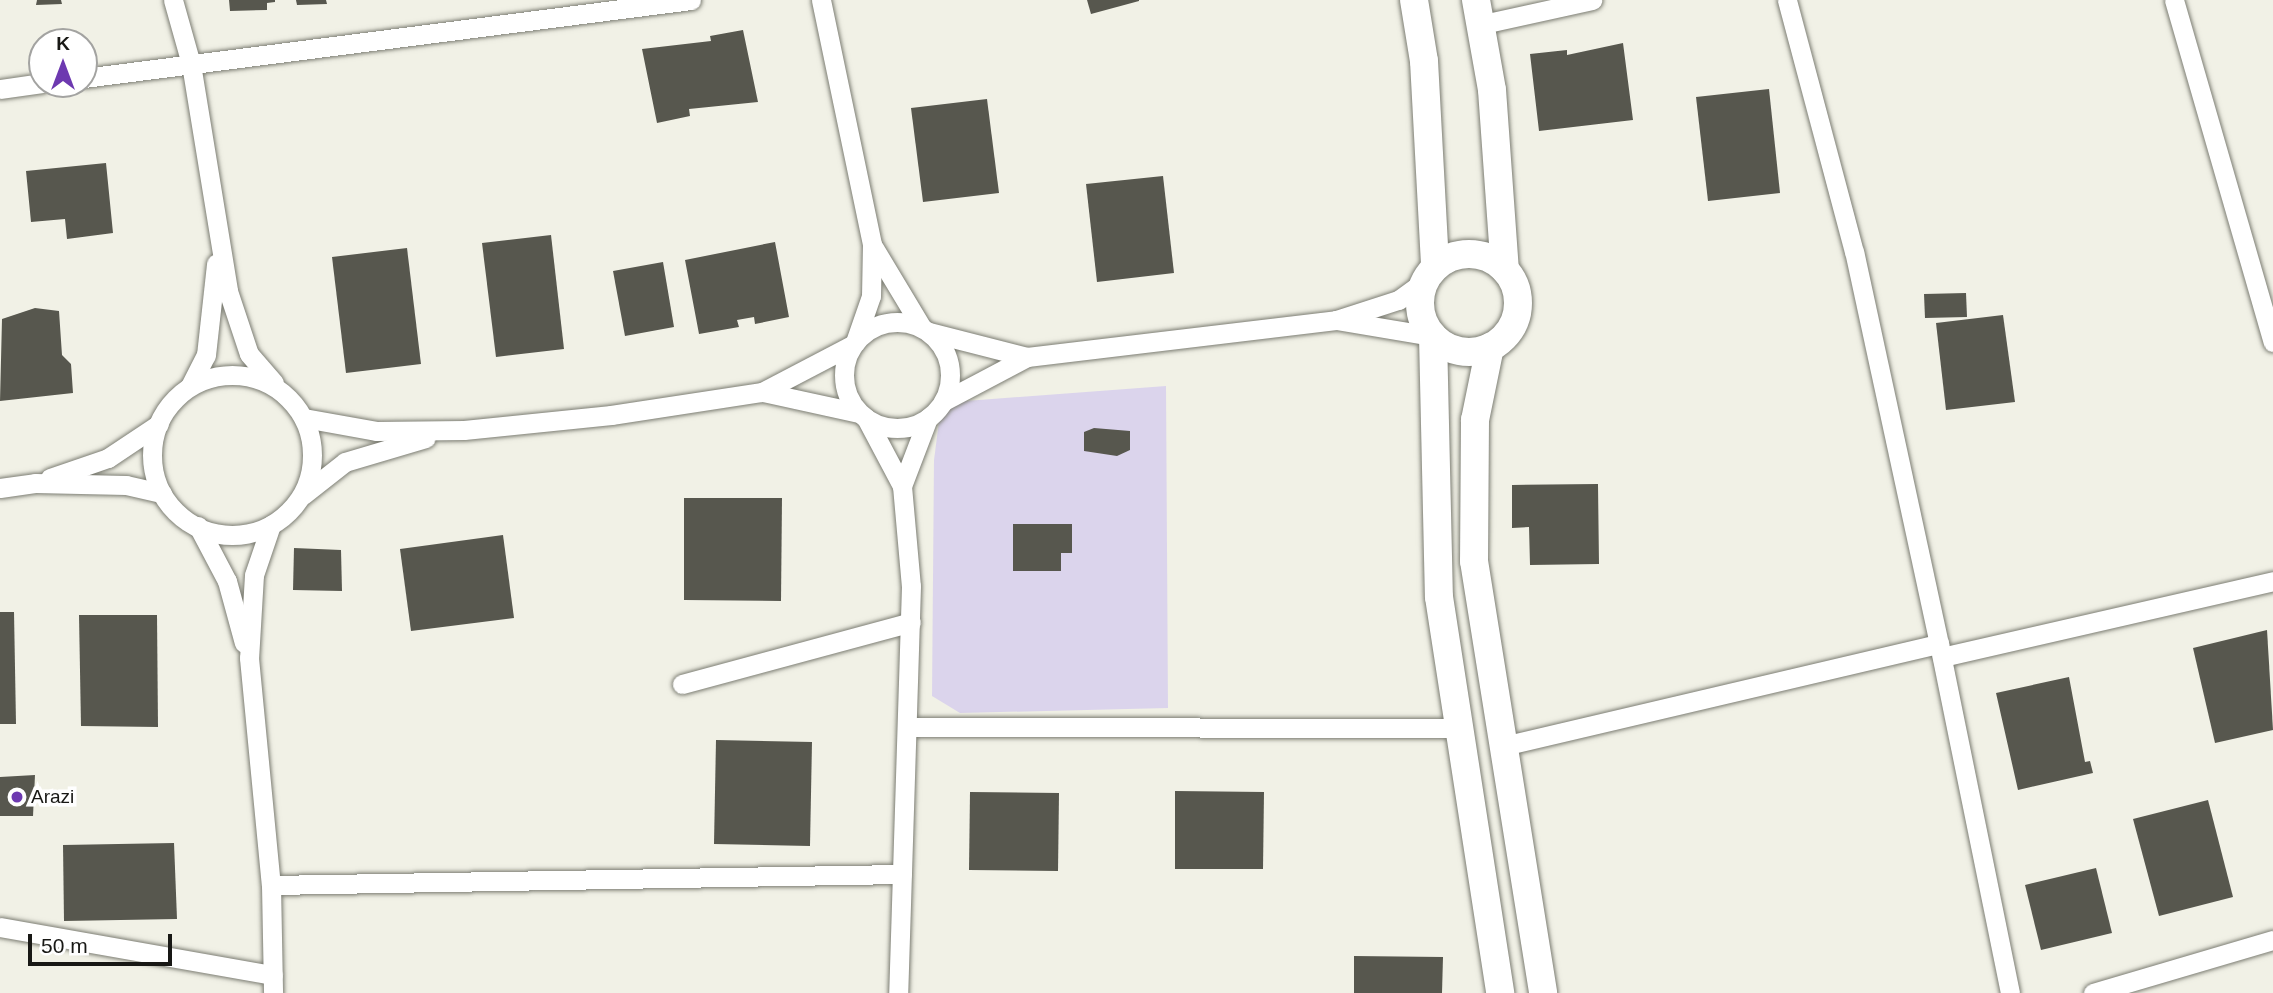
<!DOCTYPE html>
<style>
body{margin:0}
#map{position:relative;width:2273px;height:993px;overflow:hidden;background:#f1f1e6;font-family:Helvetica,sans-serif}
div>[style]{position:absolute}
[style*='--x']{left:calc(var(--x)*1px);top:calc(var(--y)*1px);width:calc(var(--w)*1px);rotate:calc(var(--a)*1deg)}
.green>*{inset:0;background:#dbd4ec}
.building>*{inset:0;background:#57574e}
.roads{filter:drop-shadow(0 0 2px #7c7d73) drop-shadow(0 0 2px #7c7d73)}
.street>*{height:19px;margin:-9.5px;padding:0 9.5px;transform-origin:9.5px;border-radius:9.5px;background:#fff}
.street>.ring{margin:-9.5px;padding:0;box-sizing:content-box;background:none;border:19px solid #fff;border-radius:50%}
.secondary>*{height:28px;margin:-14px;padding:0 14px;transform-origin:14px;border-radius:14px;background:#fff}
.secondary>.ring{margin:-14px;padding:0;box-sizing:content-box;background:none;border:28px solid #fff;border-radius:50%}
.dots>*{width:19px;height:19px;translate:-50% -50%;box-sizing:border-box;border:4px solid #fff;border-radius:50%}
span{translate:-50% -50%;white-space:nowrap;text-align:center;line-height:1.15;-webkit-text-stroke:7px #fff;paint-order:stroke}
.poi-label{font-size:19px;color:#181815}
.left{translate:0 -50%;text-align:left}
.north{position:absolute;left:28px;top:28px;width:70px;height:70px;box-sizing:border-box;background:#fff;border:2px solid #a3a3a1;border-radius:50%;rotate:0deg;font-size:19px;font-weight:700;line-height:28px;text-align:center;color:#181815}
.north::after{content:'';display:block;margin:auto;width:24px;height:32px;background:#6d39b0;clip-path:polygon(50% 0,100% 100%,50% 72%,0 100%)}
.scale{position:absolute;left:28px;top:934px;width:144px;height:32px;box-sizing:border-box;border:4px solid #181815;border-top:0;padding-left:9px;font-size:21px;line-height:24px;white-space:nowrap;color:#181815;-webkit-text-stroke:5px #fff;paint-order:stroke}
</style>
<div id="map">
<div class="green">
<i style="clip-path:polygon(1166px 386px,1168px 708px,960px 713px,932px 696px,934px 460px,940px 414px,953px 402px)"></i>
</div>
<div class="building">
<i style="clip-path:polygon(37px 0,61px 0,62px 4px,36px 5px)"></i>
<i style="clip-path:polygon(229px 0,275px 0,275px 2px,267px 3px,267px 10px,230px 11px)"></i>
<i style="clip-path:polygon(296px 0,326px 0,327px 4px,297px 5px)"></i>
<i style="clip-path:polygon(1087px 0,1139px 0,1139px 1px,1091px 14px)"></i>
<i style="clip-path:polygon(743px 30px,758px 102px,689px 109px,690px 116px,657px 123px,642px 49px,711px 41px,710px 36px)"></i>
<i style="clip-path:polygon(1623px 43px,1633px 120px,1539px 131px,1530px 54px,1567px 50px,1567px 55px)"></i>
<i style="clip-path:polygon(1769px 89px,1780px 193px,1708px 201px,1696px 97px)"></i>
<i style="clip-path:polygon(987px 99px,999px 193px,923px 202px,911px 108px)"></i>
<i style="clip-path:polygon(106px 163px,113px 233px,67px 239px,65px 219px,31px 222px,26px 171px)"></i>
<i style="clip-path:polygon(1163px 176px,1174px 273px,1097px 282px,1086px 184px)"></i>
<i style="clip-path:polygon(551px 235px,564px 349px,496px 357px,482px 243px)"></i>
<i style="clip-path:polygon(775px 242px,789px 317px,755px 324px,754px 317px,737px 320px,739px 327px,699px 334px,685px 260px)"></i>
<i style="clip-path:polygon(407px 248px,421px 364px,346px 373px,332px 257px)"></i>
<i style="clip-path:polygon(663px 262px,674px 327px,625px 336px,613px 271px)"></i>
<i style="clip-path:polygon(1966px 293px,1967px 317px,1925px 318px,1924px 294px)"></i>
<i style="clip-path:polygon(35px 308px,59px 311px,62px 355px,71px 364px,73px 393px,0 401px,2px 319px)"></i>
<i style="clip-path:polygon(2003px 315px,2015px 402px,1946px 410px,1936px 323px)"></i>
<i style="clip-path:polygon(1094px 428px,1130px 431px,1130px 450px,1117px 456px,1084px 451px,1084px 432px)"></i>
<i style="clip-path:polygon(1598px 484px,1599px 564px,1530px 565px,1529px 527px,1512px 528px,1512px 485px)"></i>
<i style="clip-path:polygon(684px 498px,782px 498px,781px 601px,684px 600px)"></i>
<i style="clip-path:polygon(1013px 524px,1072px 524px,1072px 553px,1061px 553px,1061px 571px,1013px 571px)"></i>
<i style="clip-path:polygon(503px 535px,514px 618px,411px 631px,400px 549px)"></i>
<i style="clip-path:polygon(294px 548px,341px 550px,342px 591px,293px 590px)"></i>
<i style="clip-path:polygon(0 612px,14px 612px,16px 724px,0 724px)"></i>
<i style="clip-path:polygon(79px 615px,157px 615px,158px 727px,81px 726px)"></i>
<i style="clip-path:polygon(2267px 630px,2273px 730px,2215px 743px,2193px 648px)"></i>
<i style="clip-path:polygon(2069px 677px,2085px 762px,2090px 761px,2093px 773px,2018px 790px,1996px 693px)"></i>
<i style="clip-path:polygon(716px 740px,812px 742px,810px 846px,714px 844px)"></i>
<i style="clip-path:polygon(35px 775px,33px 816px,0 816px,0 777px)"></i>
<i style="clip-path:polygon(1175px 791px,1264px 792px,1263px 869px,1175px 869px)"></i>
<i style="clip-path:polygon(970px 792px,1059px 793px,1058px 871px,969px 870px)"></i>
<i style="clip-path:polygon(2208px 800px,2233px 897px,2159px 916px,2133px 819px)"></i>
<i style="clip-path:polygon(174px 843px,177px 919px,64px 921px,63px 845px)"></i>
<i style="clip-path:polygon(2096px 868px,2112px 933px,2041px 950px,2025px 885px)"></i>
<i style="clip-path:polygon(1354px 956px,1443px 957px,1442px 993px,1354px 993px)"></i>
</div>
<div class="roads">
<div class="street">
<i style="--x:173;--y:0;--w:66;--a:74.3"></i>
<i style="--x:191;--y:64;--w:230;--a:80.7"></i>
<i style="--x:228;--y:291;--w:66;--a:71.6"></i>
<i style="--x:249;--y:354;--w:38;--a:49"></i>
<i style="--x:821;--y:0;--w:249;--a:78.2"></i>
<i style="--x:872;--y:244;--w:52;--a:91.1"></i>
<i style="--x:871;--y:296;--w:49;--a:109.2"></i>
<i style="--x:2174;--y:0;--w:356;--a:73.9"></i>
<i style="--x:1483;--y:24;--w:112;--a:-12.4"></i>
<i style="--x:84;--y:78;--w:612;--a:-7.32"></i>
<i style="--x:0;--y:89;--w:42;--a:-8.1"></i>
<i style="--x:874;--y:248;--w:93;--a:59"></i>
<i style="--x:1426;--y:280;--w:34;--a:144"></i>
<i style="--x:1398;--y:300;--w:65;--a:162.1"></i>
<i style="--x:1336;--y:320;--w:98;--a:9.4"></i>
<i class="ring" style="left:844px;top:322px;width:87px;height:87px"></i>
<i style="--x:929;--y:332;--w:101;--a:14.3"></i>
<i style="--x:1027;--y:357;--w:311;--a:-6.8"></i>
<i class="ring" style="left:152px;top:375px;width:141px;height:141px"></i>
<i style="--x:190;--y:386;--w:35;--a:-63"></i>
<i style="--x:206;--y:355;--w:92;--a:-83.7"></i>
<i style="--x:763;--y:392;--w:98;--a:12.3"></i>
<i style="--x:944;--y:401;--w:94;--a:-27.9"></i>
<i style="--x:304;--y:418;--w:73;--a:10.2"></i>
<i style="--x:376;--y:431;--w:88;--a:-0.7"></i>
<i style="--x:464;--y:430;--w:148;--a:-5.8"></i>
<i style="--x:611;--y:415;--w:153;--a:-8.7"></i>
<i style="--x:762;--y:392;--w:104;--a:-27.6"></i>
<i style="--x:866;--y:418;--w:77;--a:62.1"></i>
<i style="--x:902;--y:486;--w:100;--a:84.9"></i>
<i style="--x:911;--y:586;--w:407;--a:91.8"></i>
<i style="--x:50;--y:478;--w:61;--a:-19"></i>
<i style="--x:108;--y:458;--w:61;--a:-33.7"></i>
<i style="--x:902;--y:486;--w:73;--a:-69.1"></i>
<i style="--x:0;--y:488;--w:35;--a:-8"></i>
<i style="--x:35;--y:483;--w:91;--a:1.3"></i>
<i style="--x:126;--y:485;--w:37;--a:13"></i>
<i style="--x:303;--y:495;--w:53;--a:-38.2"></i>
<i style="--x:345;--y:462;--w:84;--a:-16.5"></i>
<i style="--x:271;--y:525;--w:53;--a:108.8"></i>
<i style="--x:254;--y:575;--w:83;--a:93.4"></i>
<i style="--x:249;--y:658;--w:228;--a:84.5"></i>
<i style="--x:271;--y:885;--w:108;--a:88.9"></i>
<i style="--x:198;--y:526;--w:62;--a:62.2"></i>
<i style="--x:227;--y:581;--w:64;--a:74.7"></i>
<i style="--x:1939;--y:644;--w:356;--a:78.5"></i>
<i style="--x:1942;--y:657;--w:340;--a:-12.9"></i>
<i style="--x:682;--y:684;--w:237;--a:-15.1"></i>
<i style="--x:909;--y:727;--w:547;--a:0.1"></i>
<i style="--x:1503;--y:746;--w:448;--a:-13.2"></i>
<i style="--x:1939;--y:644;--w:401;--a:-102.2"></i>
<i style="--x:1854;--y:252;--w:261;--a:-104.9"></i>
<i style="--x:271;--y:885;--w:631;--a:-1"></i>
<i style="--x:0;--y:927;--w:277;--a:10"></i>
<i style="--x:2093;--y:993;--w:188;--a:-16.4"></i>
</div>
<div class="secondary">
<i style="--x:1414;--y:0;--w:62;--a:80.7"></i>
<i style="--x:1424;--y:61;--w:206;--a:86.9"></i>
<i style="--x:1476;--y:0;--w:91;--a:79.9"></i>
<i style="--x:1492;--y:90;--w:180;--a:85.9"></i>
<i class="ring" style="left:1420px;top:254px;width:70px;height:70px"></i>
<i style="--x:1433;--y:336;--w:261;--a:88.7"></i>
<i style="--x:1439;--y:597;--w:401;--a:81.2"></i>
<i style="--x:1490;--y:347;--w:75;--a:101.6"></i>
<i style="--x:1475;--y:420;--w:141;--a:90.4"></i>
<i style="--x:1474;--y:561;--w:437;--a:80.9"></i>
</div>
</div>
<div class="dots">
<i style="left:17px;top:797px;background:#6d39b0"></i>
</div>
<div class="poi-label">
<span class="left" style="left:31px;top:797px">Arazi</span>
</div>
<div class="north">K</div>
<div class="scale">50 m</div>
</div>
